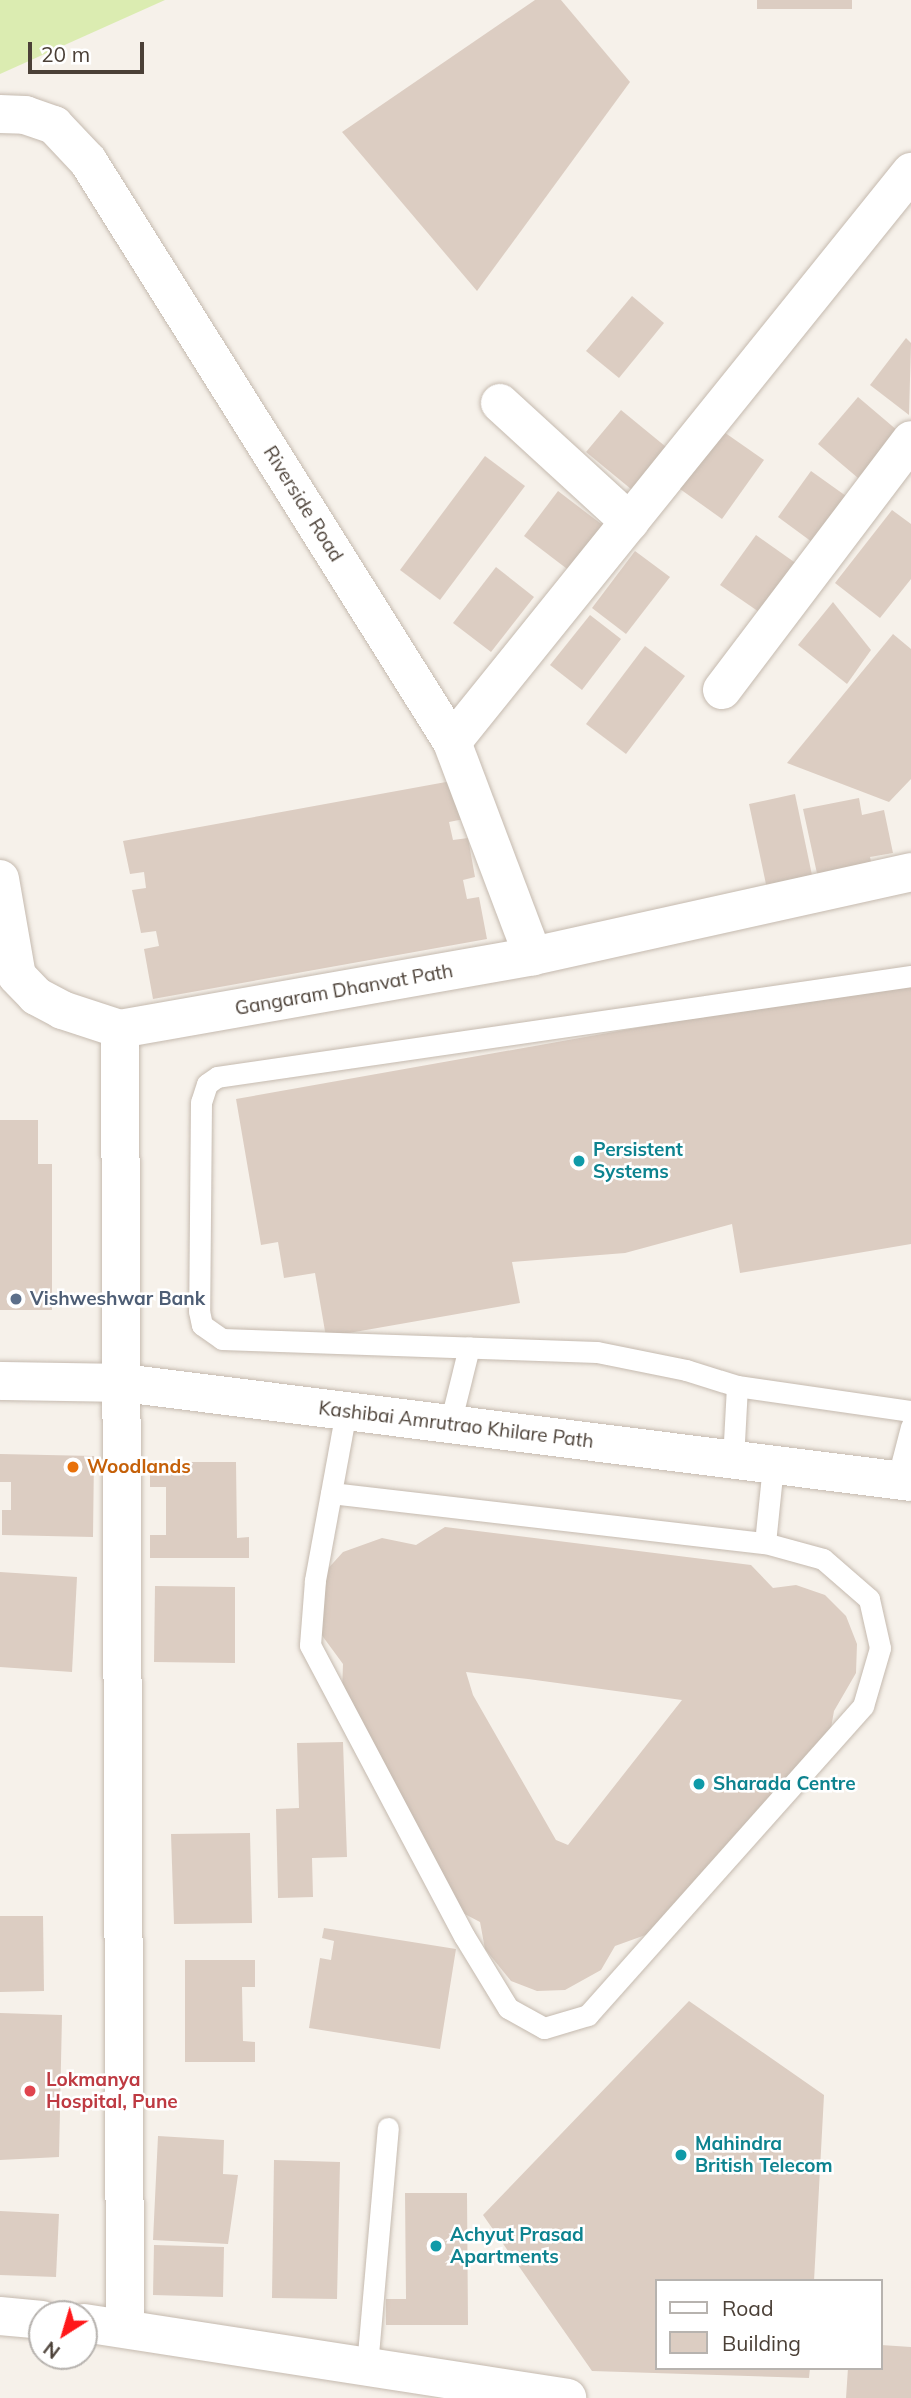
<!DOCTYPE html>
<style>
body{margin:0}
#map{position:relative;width:911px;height:2398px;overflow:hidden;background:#f6f1ea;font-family:Mulish,sans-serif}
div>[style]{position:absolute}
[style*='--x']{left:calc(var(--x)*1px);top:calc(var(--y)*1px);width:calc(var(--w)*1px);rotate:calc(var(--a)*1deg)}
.green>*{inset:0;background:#dbecb1}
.building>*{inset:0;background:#dccdc2}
.roads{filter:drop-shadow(0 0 2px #c5baaf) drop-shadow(0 0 2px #c5baaf)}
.service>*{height:21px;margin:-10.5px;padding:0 10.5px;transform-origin:10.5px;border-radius:10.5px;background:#fff}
.minor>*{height:38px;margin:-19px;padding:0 19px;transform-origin:19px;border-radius:19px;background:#fff}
.tertiary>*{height:38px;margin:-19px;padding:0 19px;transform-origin:19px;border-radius:19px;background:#fff}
.dots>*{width:19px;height:19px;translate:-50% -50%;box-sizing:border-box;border:4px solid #fff;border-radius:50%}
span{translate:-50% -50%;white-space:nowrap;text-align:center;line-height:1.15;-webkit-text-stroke:5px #fff;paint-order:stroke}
.street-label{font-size:19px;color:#4b4037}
.culture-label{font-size:19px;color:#0d838f;font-weight:700}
.left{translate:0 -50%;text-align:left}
.service-label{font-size:19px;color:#4e5e75;font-weight:700}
.food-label{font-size:19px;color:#c56008;font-weight:700}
.health-label{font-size:19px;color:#be3a42;font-weight:700}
.legend{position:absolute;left:655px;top:2279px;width:228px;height:91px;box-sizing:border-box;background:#fff;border:2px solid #b7b3af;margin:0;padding:9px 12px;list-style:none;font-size:21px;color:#4b4037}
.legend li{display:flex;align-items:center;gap:14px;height:35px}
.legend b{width:35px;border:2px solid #b7b3af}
.north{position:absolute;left:28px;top:2300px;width:70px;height:70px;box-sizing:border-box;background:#fff;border:2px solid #b7b3af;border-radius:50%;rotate:217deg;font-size:19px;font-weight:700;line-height:28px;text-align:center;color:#4b4037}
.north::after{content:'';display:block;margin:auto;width:24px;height:32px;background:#ff181a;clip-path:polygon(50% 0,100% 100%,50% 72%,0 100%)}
.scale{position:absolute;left:28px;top:42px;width:116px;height:32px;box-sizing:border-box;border:4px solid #4b4037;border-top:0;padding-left:9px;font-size:21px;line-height:24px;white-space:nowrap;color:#4b4037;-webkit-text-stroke:5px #fff;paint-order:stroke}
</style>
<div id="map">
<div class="green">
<i style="clip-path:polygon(0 0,165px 0,0 74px)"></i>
</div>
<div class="building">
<i style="clip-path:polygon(535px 0,561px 0,630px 82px,477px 291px,342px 132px)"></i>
<i style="clip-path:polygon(757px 0,852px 0,852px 9px,757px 9px)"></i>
<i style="clip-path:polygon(632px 296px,664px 323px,619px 378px,586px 351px)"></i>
<i style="clip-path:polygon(906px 338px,911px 343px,909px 415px,870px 385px)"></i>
<i style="clip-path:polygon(858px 397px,898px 431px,858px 478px,818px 444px)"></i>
<i style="clip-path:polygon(621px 410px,671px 451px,637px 494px,586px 452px)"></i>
<i style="clip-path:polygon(721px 430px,764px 460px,722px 519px,680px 489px)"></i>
<i style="clip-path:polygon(485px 456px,525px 486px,440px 600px,400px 570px)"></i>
<i style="clip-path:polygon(811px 471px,846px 496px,812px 542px,778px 517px)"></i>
<i style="clip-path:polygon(558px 491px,609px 530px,575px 575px,524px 536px)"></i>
<i style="clip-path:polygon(892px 510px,911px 524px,911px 579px,880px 618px,835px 583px)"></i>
<i style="clip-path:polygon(756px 535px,797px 564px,762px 614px,720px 585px)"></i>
<i style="clip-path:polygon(635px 551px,670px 577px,626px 634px,592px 608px)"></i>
<i style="clip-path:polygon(496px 567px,534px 597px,491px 652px,453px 623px)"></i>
<i style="clip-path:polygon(833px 602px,871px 650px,847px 684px,798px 645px)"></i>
<i style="clip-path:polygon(590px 615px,621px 639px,582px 690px,550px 665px)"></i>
<i style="clip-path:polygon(893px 634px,911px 649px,911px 779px,889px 802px,787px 763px)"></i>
<i style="clip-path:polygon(645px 646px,685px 676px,626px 754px,586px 724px)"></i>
<i style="clip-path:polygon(457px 780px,464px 819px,449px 822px,453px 840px,468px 838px,475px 877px,463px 880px,467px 899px,479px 897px,487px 939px,153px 999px,144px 949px,159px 946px,156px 931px,141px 933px,132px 890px,146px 888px,144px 872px,130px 874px,123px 841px)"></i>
<i style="clip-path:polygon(795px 794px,813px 880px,767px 889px,749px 804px)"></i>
<i style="clip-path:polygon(859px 798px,862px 815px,884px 810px,893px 853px,870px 857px,872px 866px,818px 878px,803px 809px)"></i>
<i style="clip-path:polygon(911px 979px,911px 1244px,740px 1273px,732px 1224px,625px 1253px,512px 1262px,520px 1303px,326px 1337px,315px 1273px,284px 1278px,278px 1242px,261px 1245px,236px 1099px)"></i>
<i style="clip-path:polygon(0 1120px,38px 1120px,38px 1164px,52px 1164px,52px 1310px,0 1310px)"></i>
<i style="clip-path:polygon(0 1454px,94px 1456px,93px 1537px,2px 1535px,2px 1510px,11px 1510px,11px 1482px,0 1482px)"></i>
<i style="clip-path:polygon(150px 1462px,236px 1462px,237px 1538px,249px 1537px,249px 1558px,150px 1558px,150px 1535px,166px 1535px,166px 1487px,150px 1487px)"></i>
<i style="clip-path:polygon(evenodd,445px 1527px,751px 1565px,773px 1588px,796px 1585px,825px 1595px,846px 1616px,857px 1644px,856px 1673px,834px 1711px,831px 1728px,651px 1933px,615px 1946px,601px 1970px,565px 1990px,537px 1991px,511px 1981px,485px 1949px,480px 1922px,455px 1909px,342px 1691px,343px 1664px,318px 1630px,324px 1573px,343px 1552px,382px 1538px,416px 1545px,445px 1527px,466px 1672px,528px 1679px,682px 1700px,568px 1845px,556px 1840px,473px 1695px,466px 1672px)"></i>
<i style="clip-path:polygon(0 1572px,77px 1577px,72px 1672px,0 1667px)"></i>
<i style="clip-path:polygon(155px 1586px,235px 1587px,235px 1663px,154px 1662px)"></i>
<i style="clip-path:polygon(343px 1742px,347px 1857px,312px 1858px,313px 1897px,278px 1898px,276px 1809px,299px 1808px,297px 1743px)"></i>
<i style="clip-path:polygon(250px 1833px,252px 1923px,174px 1924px,171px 1834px)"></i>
<i style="clip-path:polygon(0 1916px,43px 1916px,44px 1991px,0 1992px)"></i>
<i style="clip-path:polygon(324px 1928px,456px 1949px,440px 2049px,309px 2028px,320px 1958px,331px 1960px,334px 1941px,322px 1938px)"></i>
<i style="clip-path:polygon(185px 1960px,255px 1960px,255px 1987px,242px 1987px,243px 2041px,255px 2042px,255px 2062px,185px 2062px)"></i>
<i style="clip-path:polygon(689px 2001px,824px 2095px,814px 2281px,657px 2281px,657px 2368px,810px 2368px,809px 2378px,592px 2371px,483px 2215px)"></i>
<i style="clip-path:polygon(0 2013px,62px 2015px,59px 2157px,0 2160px)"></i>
<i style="clip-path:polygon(158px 2136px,224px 2140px,223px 2174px,238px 2175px,228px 2244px,153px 2240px)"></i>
<i style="clip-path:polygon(274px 2160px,340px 2162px,337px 2299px,272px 2298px)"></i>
<i style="clip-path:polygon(405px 2193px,467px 2193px,468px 2325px,386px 2325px,386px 2299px,406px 2299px)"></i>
<i style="clip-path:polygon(0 2211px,59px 2214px,56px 2277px,0 2275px)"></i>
<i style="clip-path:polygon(154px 2245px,224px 2247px,223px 2297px,153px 2295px)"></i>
<i style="clip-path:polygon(881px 2345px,911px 2347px,911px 2398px,846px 2398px,848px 2368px,881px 2368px)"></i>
</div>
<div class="roads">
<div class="service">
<i style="--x:911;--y:976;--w:701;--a:171.72"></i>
<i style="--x:217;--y:1077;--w:12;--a:145"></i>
<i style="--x:207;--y:1084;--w:19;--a:108"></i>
<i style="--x:201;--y:1102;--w:209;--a:90.5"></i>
<i style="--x:199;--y:1311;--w:14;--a:78"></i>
<i style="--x:202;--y:1325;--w:24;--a:35"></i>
<i style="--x:222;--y:1339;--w:375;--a:2"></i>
<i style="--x:597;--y:1352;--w:91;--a:11.4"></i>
<i style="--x:686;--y:1370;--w:53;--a:17.4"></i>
<i style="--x:737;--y:1386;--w:176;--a:8.2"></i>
<i style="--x:450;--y:1424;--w:79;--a:-76.1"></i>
<i style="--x:733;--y:1460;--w:74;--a:-86.9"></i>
<i style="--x:897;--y:1481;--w:56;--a:-75.5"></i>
<i style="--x:331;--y:1493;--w:437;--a:6.6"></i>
<i style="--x:765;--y:1543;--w:60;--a:15.4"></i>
<i style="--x:823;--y:1559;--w:61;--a:41"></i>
<i style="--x:869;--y:1599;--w:50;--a:77.3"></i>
<i style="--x:880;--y:1648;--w:60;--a:106.3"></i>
<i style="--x:863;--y:1706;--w:414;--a:131.7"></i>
<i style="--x:588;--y:2015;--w:46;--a:163.5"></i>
<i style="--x:544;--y:2028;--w:41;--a:-150.9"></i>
<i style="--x:508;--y:2008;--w:84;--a:-121.4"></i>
<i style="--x:464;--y:1936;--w:329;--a:-117.9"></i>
<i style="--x:310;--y:1645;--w:65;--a:-85.6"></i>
<i style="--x:315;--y:1580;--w:172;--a:-79.6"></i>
<i style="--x:765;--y:1543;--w:78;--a:-84.1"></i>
<i style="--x:367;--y:2366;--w:239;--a:-85"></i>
</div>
<div class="minor">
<i style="--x:500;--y:403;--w:176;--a:42.5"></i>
<i style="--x:722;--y:690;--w:313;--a:-52.9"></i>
<i style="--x:452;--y:742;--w:732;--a:-51.16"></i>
<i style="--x:0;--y:879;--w:98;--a:80.1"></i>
<i style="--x:17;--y:976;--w:28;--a:46"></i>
<i style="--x:36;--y:996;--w:30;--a:28"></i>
<i style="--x:62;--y:1010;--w:61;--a:18.1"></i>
<i style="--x:0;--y:2316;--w:42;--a:5.4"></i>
<i style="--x:84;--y:2323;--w:489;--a:8.8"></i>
<i style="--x:125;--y:2327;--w:1298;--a:-90.22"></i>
<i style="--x:120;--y:1029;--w:419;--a:-10"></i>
<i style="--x:533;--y:956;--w:387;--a:-12.5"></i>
</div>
<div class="tertiary">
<i style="--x:0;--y:114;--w:25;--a:2"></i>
<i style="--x:25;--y:115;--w:31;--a:19"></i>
<i style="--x:54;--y:125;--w:50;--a:46.6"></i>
<i style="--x:88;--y:161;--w:686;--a:57.93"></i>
<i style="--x:452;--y:742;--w:229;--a:69.3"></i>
<i style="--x:0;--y:1381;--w:123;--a:0.9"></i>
<i style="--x:123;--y:1383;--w:794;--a:7.16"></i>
</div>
</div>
<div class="dots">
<i style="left:579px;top:1161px;background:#0f9aa8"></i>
<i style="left:16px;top:1299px;background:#5c6f8a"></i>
<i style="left:73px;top:1467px;background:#e8710a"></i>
<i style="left:699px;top:1784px;background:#0f9aa8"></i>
<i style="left:30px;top:2091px;background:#e0444e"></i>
<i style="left:681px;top:2155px;background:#0f9aa8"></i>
<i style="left:436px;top:2246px;background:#0f9aa8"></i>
</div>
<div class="street-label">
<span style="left:303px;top:504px;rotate:58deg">Riverside Road</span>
<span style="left:344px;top:990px;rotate:-10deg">Gangaram Dhanvat Path</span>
<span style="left:456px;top:1425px;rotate:7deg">Kashibai Amrutrao Khilare Path</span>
</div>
<div class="culture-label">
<span class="left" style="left:593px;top:1161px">Persistent<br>Systems</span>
<span class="left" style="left:713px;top:1784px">Sharada Centre</span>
<span class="left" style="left:695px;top:2155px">Mahindra<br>British Telecom</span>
<span class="left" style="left:450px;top:2246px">Achyut Prasad<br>Apartments</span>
</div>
<div class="service-label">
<span class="left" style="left:30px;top:1299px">Vishweshwar Bank</span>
</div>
<div class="food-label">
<span class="left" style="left:87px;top:1467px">Woodlands</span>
</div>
<div class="health-label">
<span class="left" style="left:46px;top:2091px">Lokmanya<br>Hospital, Pune</span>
</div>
<ul class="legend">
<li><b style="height:9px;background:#fff"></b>Road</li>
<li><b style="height:19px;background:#dccdc2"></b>Building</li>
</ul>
<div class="north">N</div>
<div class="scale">20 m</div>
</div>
